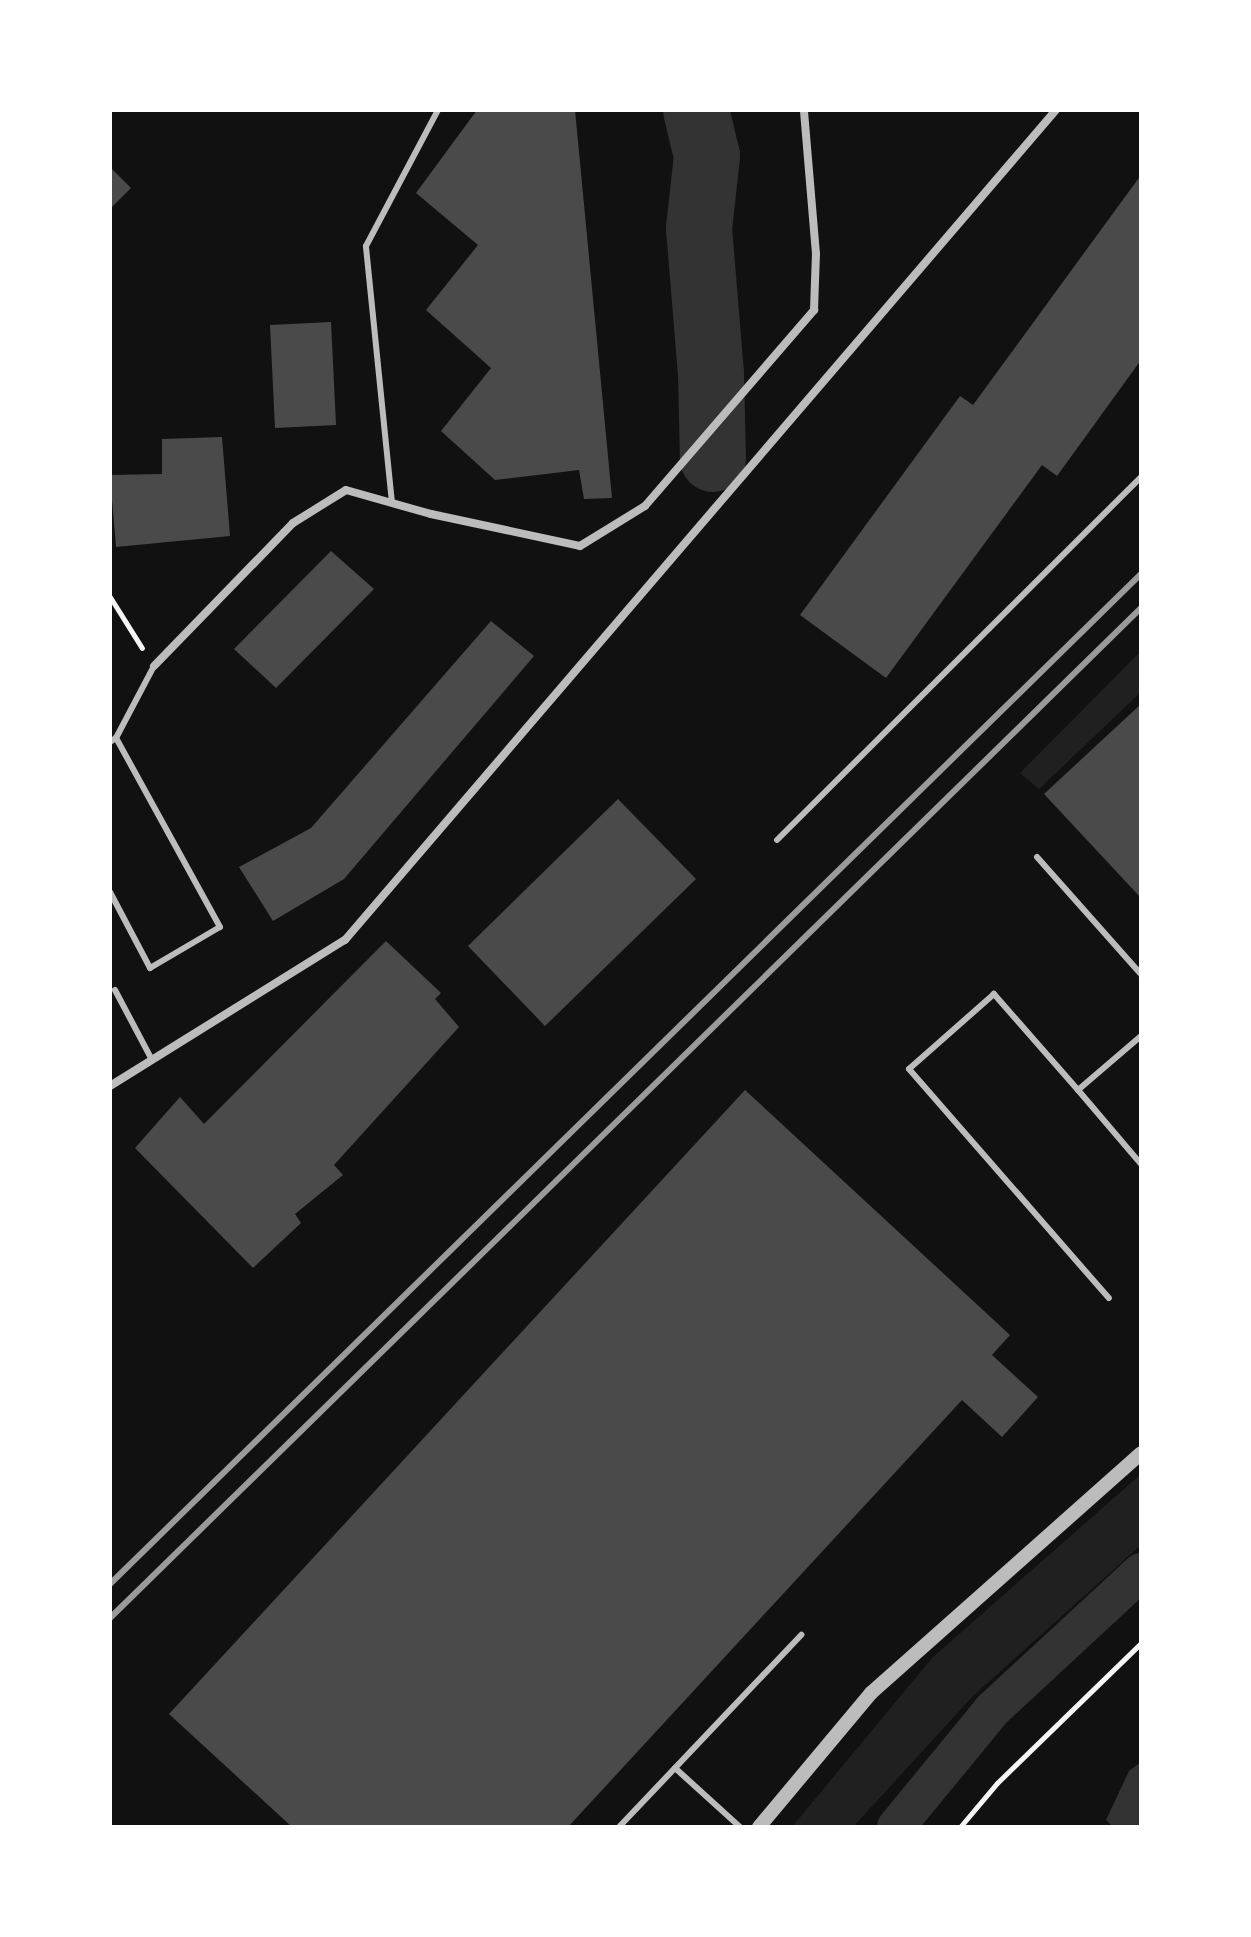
<!DOCTYPE html>
<style>
body{margin:0}
#map{position:relative;width:1251px;height:1937px;overflow:hidden;background:#111;font-family:"Archivo Narrow",sans-serif}
div>[style]{position:absolute}
[style*='--x']{left:calc(var(--x)*1px);top:calc(var(--y)*1px);width:calc(var(--w)*1px);rotate:calc(var(--a)*1deg)}
.green>*{inset:0;background:#202020}
.water>*{inset:0;background:#333}
.canal>*{height:38px;margin:-19px;padding:0 19px;transform-origin:19px;border-radius:19px;background:#333}
.river>*{height:66px;margin:-33px;padding:0 33px;transform-origin:33px;border-radius:33px;background:#333}
.building>*{inset:0;background:#4a4a4a}
.path>*{height:5px;margin:-2.5px;padding:0 2.5px;transform-origin:2.5px;border-radius:2.5px;background:#f5f5f5}
.service>*{height:6px;margin:-3px;padding:0 3px;transform-origin:3px;border-radius:3px;background:#bcbcbc}
.minor>*{height:8px;margin:-4px;padding:0 4px;transform-origin:4px;border-radius:4px;background:#bcbcbc}
.tertiary>*{height:14px;margin:-7px;padding:0 7px;transform-origin:7px;border-radius:7px;background:#bcbcbc}
.rail>*{height:6px;margin:-3px;padding:0 3px;transform-origin:3px;border-radius:3px;background:#9a9a9a}
span{translate:-50% -50%;white-space:nowrap;text-align:center;line-height:1.15;-webkit-text-stroke:6px #fff;paint-order:stroke}
.frame{position:absolute;inset:0;border:112px solid #fff;pointer-events:none}
</style>
<div id="map">
<div class="green">
<i style="clip-path:polygon(1141px 651px,1141px 692px,1039px 789px,1020px 773px)"></i>
<i style="clip-path:polygon(1141px 1474px,1141px 1545px,974px 1695px,853px 1827px,792px 1827px,932px 1658px)"></i>
</div>
<div class="water">
<i style="clip-path:polygon(1141px 1762px,1141px 1827px,1113px 1827px,1106px 1820px,1129px 1771px)"></i>
</div>
<div class="canal">
<i style="--x:896;--y:1827;--w:151;--a:-50.6"></i>
<i style="--x:992;--y:1710;--w:203;--a:-42.8"></i>
</div>
<div class="river">
<i style="--x:696;--y:110;--w:47;--a:76.6"></i>
<i style="--x:707;--y:156;--w:72;--a:96.3"></i>
<i style="--x:699;--y:228;--w:145;--a:85.3"></i>
<i style="--x:711;--y:373;--w:86;--a:88.7"></i>
</div>
<div class="building">
<i style="clip-path:polygon(477px 110px,575px 110px,612px 498px,584px 499px,579px 470px,495px 480px,441px 431px,491px 368px,426px 310px,478px 245px,416px 193px)"></i>
<i style="clip-path:polygon(110px 167px,131px 188px,110px 209px)"></i>
<i style="clip-path:polygon(1141px 175px,1141px 360px,1057px 476px,1042px 465px,886px 678px,800px 615px,960px 396px,973px 405px)"></i>
<i style="clip-path:polygon(331px 322px,336px 425px,275px 428px,270px 325px)"></i>
<i style="clip-path:polygon(222px 437px,230px 536px,116px 547px,110px 475px,162px 474px,162px 439px)"></i>
<i style="clip-path:polygon(331px 551px,374px 589px,276px 688px,234px 649px)"></i>
<i style="clip-path:polygon(491px 621px,534px 656px,344px 879px,273px 921px,239px 867px,311px 828px)"></i>
<i style="clip-path:polygon(1141px 704px,1141px 898px,1044px 794px)"></i>
<i style="clip-path:polygon(618px 799px,696px 879px,545px 1026px,468px 946px)"></i>
<i style="clip-path:polygon(386px 941px,441px 993px,435px 999px,459px 1027px,334px 1165px,343px 1175px,295px 1214px,301px 1223px,253px 1268px,135px 1148px,180px 1097px,204px 1124px)"></i>
<i style="clip-path:polygon(745px 1090px,1010px 1335px,992px 1355px,1038px 1397px,1002px 1437px,962px 1400px,568px 1827px,292px 1827px,169px 1714px)"></i>
</div>
<div class="path">
<i style="--x:110;--y:597;--w:60;--a:57.9"></i>
<i style="--x:960;--y:1827;--w:57;--a:-49.9"></i>
<i style="--x:997;--y:1783;--w:201;--a:-44.2"></i>
</div>
<div class="service">
<i style="--x:392;--y:503;--w:258;--a:-95.8"></i>
<i style="--x:366;--y:246;--w:154;--a:-62.1"></i>
<i style="--x:110;--y:742;--w:7;--a:-34"></i>
<i style="--x:116;--y:738;--w:81;--a:-62.2"></i>
<i style="--x:777;--y:840;--w:514;--a:-44.92"></i>
<i style="--x:1037;--y:857;--w:157;--a:48.4"></i>
<i style="--x:110;--y:892;--w:86;--a:62.2"></i>
<i style="--x:150;--y:968;--w:81;--a:-30.4"></i>
<i style="--x:220;--y:927;--w:216;--a:-118.8"></i>
<i style="--x:115;--y:990;--w:79;--a:62.1"></i>
<i style="--x:1141;--y:1036;--w:83;--a:139.4"></i>
<i style="--x:1078;--y:1090;--w:97;--a:49.6"></i>
<i style="--x:1078;--y:1090;--w:128;--a:-131.2"></i>
<i style="--x:994;--y:994;--w:113;--a:138.6"></i>
<i style="--x:909;--y:1069;--w:304;--a:48.9"></i>
<i style="--x:675;--y:1768;--w:88;--a:42.2"></i>
<i style="--x:619;--y:1827;--w:265;--a:-46.5"></i>
</div>
<div class="minor">
<i style="--x:154;--y:666;--w:199;--a:-45.8"></i>
<i style="--x:293;--y:523;--w:62;--a:-31.9"></i>
<i style="--x:346;--y:490;--w:88;--a:15.8"></i>
<i style="--x:431;--y:514;--w:152;--a:12.1"></i>
<i style="--x:580;--y:546;--w:76;--a:-31.6"></i>
<i style="--x:645;--y:506;--w:259;--a:-49.2"></i>
<i style="--x:814;--y:310;--w:56;--a:-88"></i>
<i style="--x:816;--y:254;--w:144;--a:-94.8"></i>
<i style="--x:110;--y:1086;--w:277;--a:-31.9"></i>
<i style="--x:345;--y:940;--w:1093;--a:-49.42"></i>
</div>
<div class="tertiary">
<i style="--x:759;--y:1827;--w:175;--a:-50.1"></i>
<i style="--x:871;--y:1693;--w:361;--a:-41.6"></i>
</div>
<div class="rail">
<i style="--x:110;--y:1584;--w:1443;--a:-44.41"></i>
<i style="--x:110;--y:1618;--w:1443;--a:-44.41"></i>
</div>
<div class="frame"></div>
</div>
